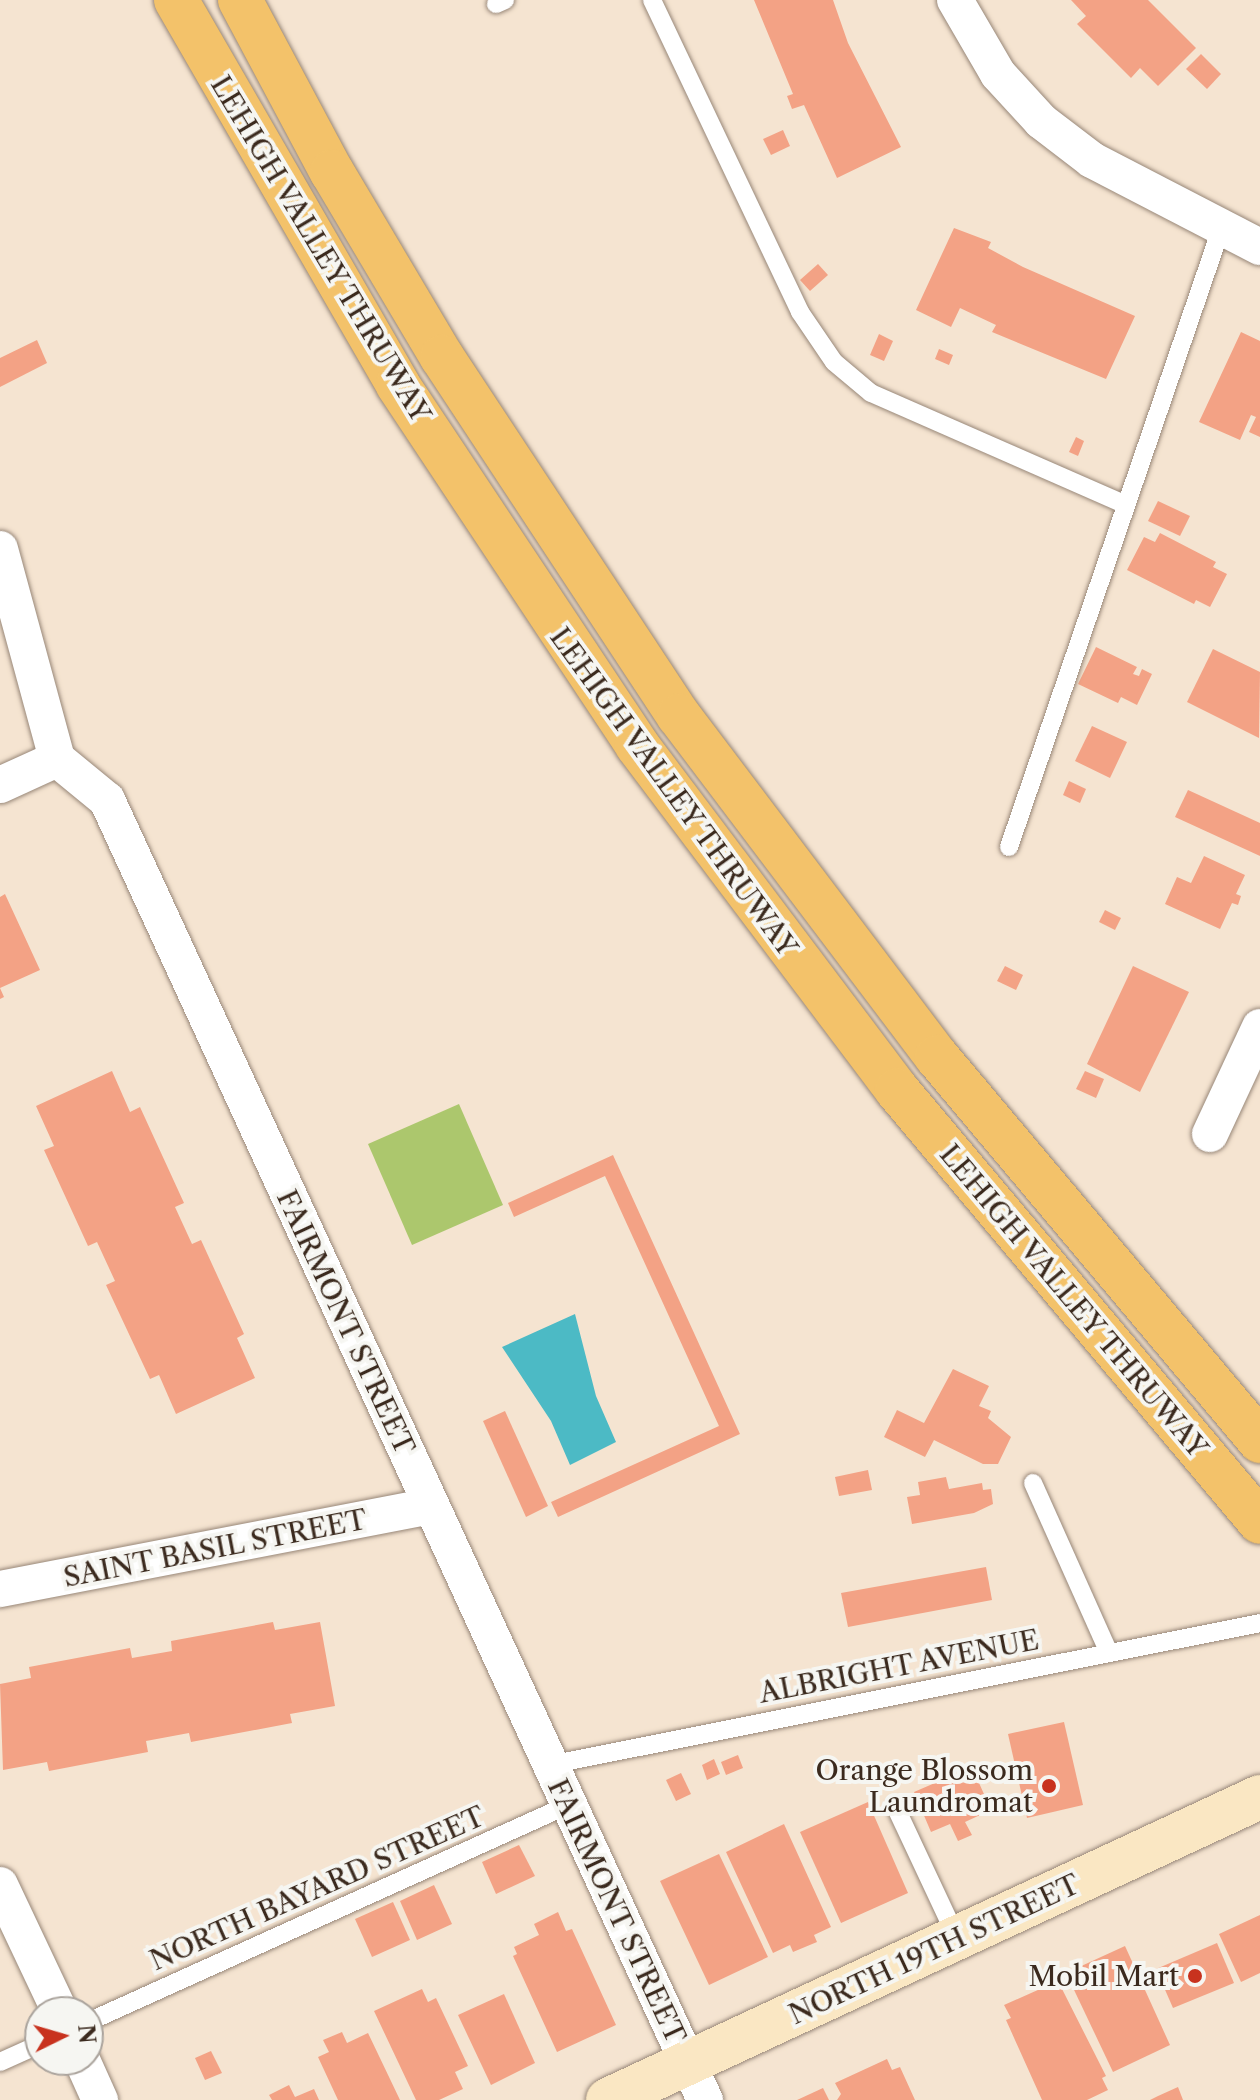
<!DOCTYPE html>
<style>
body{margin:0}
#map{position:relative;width:1260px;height:2100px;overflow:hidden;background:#f5e4d1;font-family:"Libre Caslon Text",serif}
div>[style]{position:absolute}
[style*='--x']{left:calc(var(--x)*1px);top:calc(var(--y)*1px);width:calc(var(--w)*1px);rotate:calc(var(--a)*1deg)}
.green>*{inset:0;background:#acc76d}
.water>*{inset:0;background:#4cbac5}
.building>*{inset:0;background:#f3a285}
.roads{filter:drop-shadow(0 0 2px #988778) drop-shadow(0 0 2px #988778)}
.lane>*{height:18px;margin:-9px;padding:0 9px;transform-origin:9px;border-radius:9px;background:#fff}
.street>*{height:36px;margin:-18px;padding:0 18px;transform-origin:18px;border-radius:18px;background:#fff}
.secondary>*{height:44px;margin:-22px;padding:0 22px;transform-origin:22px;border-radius:22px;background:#fae7c3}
.highway>*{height:44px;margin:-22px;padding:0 22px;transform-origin:22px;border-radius:22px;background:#f3c26a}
.dots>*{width:22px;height:22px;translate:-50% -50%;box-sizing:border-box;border:4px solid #f6f6f2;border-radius:50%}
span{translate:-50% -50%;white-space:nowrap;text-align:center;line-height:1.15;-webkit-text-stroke:8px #f6f6f2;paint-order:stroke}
.street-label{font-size:28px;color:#3b2a1e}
.poi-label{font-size:28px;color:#3b2a1e}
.right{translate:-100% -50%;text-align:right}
.north{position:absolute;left:24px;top:1996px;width:80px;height:80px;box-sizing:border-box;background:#f6f6f2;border:2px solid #aba49d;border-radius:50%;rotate:85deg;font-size:22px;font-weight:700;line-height:32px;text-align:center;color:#3b2a1e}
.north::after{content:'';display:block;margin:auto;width:28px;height:36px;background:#c8321e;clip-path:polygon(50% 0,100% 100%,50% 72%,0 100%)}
</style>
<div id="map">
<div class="green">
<i style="clip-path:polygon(459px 1104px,503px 1205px,412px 1245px,368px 1144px)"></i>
</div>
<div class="water">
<i style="clip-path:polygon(575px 1314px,596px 1396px,616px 1442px,570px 1465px,551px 1421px,502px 1347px)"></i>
</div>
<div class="building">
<i style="clip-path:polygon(754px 0,833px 0,848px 43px,901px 147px,837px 178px,804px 105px,792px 109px,787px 96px,793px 94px)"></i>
<i style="clip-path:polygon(1071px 0,1148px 0,1196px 48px,1158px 86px,1140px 68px,1131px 78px,1077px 24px,1086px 16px)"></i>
<i style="clip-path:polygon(1201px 54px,1221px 74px,1207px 89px,1186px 69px)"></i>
<i style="clip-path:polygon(783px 130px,790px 146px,771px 155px,763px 139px)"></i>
<i style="clip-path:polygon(954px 228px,991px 242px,988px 248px,1023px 267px,1135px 316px,1106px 379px,992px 332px,996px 325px,960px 308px,951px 327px,916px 310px)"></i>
<i style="clip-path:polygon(818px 264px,828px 275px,810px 291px,800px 280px)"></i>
<i style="clip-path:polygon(1241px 332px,1260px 341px,1260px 437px,1249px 432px,1256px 417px,1251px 415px,1240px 440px,1199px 422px)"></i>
<i style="clip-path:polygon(879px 334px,893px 341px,884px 361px,870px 355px)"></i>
<i style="clip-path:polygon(37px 340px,47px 363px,0 387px,0 358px)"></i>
<i style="clip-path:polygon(939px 349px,953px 355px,949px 365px,935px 359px)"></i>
<i style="clip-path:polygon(1076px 437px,1084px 441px,1078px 456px,1069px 452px)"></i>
<i style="clip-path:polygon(1158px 501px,1190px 516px,1180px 536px,1148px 521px)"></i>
<i style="clip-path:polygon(1160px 533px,1216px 562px,1213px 567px,1227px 574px,1210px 607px,1196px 600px,1194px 604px,1127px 570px,1144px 537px,1155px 542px)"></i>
<i style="clip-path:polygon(1096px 647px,1137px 667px,1133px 674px,1139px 676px,1142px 669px,1152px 674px,1137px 705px,1121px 697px,1118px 703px,1078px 684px)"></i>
<i style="clip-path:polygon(1213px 649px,1260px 672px,1259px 738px,1187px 702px)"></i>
<i style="clip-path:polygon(1092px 726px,1127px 742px,1110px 778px,1075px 761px)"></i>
<i style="clip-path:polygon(1069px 781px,1086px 789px,1080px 803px,1063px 795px)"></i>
<i style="clip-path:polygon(1188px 790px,1260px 823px,1260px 856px,1175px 817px)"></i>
<i style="clip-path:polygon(1204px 856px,1245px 875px,1236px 894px,1241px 896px,1238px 905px,1232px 903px,1220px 929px,1165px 904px,1177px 877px,1191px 883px)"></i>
<i style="clip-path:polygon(5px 894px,40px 970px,0 988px,4px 997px,0 999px,0 897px)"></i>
<i style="clip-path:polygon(1105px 910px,1121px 918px,1115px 930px,1099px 922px)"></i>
<i style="clip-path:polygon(1005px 966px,1023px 975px,1016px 990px,997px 981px)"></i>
<i style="clip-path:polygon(1133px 966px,1189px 992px,1140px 1092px,1087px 1064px)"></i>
<i style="clip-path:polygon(112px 1071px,130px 1112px,140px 1107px,184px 1203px,175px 1207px,192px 1244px,201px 1240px,244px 1334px,237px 1338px,255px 1378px,176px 1414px,159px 1375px,150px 1379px,106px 1285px,115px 1281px,97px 1242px,88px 1246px,44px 1150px,54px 1146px,36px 1106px)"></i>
<i style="clip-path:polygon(1085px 1071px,1104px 1079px,1096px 1098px,1076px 1089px)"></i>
<i style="clip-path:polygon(613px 1155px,740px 1434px,558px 1517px,551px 1502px,719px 1426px,605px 1176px,514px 1217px,508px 1203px)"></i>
<i style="clip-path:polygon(953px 1369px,989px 1386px,979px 1406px,991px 1411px,988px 1418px,1011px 1437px,998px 1464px,983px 1464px,934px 1440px,925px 1457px,884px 1437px,897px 1410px,924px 1423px)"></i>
<i style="clip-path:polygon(505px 1411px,548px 1506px,526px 1517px,483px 1421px)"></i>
<i style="clip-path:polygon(868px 1470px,872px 1490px,839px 1496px,835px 1477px)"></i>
<i style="clip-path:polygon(946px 1477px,949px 1489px,982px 1483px,983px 1490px,991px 1489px,993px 1504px,974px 1513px,912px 1524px,907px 1497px,920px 1495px,918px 1482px)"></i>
<i style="clip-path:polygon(986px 1567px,992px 1600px,848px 1627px,841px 1593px)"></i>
<i style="clip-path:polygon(273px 1622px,275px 1630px,320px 1622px,335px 1706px,290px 1714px,292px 1723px,191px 1742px,189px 1733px,146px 1741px,148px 1752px,49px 1771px,47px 1762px,3px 1770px,0 1684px,31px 1678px,29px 1667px,130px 1648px,132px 1658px,172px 1651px,171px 1641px)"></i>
<i style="clip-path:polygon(1064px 1722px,1083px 1805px,1027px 1818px,1008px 1734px)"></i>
<i style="clip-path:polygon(738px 1755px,743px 1768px,726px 1775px,721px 1762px)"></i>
<i style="clip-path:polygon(714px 1759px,720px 1774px,707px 1780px,702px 1765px)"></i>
<i style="clip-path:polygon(972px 1767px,991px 1810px,965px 1822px,972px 1835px,958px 1841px,950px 1824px,931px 1832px,914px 1792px)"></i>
<i style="clip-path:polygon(681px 1773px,691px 1794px,676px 1801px,666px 1780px)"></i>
<i style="clip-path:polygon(868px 1802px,908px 1893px,841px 1923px,800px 1832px)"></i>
<i style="clip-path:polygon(784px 1824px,831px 1927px,814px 1935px,817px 1942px,793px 1952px,790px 1945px,773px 1953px,726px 1852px)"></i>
<i style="clip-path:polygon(519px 1845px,535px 1876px,496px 1894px,482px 1862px)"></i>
<i style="clip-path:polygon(719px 1854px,768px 1957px,709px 1985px,660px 1881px)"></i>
<i style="clip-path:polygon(434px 1885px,452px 1924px,417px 1940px,400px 1901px)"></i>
<i style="clip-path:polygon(393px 1902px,410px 1940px,372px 1957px,355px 1919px)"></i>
<i style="clip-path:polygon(558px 1912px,566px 1931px,572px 1929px,616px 2025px,557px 2052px,513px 1956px,517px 1954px,514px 1947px,539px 1935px,534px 1924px)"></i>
<i style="clip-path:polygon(1260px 1915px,1260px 1973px,1241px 1982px,1219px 1934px)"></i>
<i style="clip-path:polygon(1217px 1943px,1234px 1983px,1173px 2008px,1156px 1969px)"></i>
<i style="clip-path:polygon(1125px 1946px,1170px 2045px,1113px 2072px,1066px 1973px)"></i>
<i style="clip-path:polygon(1058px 1981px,1106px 2076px,1102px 2078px,1108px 2090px,1087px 2100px,1042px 2100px,1006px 2020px,1011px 2018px,1004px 2005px)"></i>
<i style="clip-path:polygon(422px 1989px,428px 2002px,436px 1998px,468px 2066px,455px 2072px,463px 2089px,439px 2100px,416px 2100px,374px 2011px)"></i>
<i style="clip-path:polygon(504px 1994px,535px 2063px,491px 2085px,458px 2015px)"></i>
<i style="clip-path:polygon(342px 2032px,347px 2043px,368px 2033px,400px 2100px,338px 2100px,318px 2057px,329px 2052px,323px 2040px)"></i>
<i style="clip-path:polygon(211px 2051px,222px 2073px,205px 2080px,195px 2058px)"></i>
<i style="clip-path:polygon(887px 2059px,892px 2070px,900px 2067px,915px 2100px,837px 2100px,841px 2094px,835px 2083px)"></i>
<i style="clip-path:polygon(289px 2085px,295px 2097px,314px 2089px,319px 2100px,272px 2100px,269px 2095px)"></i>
<i style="clip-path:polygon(1178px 2087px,1183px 2100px,1150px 2100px,1158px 2096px)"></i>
<i style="clip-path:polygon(823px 2088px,829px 2100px,797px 2100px)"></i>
</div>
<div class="roads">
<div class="lane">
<i style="--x:652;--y:0;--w:345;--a:64.6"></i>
<i style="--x:800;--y:312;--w:60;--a:55.8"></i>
<i style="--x:834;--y:362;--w:48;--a:40"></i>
<i style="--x:871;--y:393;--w:276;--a:23.7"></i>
<i style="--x:496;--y:4;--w:10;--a:-24"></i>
<i style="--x:1009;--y:847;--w:653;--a:-71.07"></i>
<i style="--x:1033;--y:1483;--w:186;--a:65.9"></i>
<i style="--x:549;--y:1765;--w:725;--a:-11.29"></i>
<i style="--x:896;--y:1808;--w:144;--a:64.9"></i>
<i style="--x:88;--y:2022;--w:527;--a:-24.33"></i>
<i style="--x:0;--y:2062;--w:44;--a:-24.2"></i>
</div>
<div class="street">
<i style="--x:955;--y:0;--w:86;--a:59.8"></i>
<i style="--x:998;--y:74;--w:64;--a:47.5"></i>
<i style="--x:1041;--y:121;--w:64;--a:37.4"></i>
<i style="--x:1092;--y:160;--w:189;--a:27.4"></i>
<i style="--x:0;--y:549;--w:218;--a:74.8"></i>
<i style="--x:57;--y:759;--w:65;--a:39.4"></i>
<i style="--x:107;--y:800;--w:1431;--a:65.3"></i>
<i style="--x:0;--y:785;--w:63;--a:-24.5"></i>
<i style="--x:1210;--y:1134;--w:118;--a:-65"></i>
<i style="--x:0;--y:1589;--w:438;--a:-10.9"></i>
<i style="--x:0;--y:1885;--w:140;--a:64.7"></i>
<i style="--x:82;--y:2060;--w:44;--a:65.8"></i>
</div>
<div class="secondary">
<i style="--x:608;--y:2100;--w:719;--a:-24.93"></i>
</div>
<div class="highway">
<i style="--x:176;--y:0;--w:444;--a:60"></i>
<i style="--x:398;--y:385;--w:432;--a:56.4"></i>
<i style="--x:637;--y:745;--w:432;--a:53"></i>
<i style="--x:897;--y:1090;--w:564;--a:49.96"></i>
<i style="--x:240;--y:0;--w:195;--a:61.9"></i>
<i style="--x:332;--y:172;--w:215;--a:59.3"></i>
<i style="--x:442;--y:357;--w:430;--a:56.6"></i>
<i style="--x:679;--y:716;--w:428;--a:52.9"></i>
<i style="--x:937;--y:1057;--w:502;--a:49.93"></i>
</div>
</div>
<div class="dots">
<i style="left:1049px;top:1786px;background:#c8321e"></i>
<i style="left:1195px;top:1976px;background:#c8321e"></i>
</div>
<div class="street-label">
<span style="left:321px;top:249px;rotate:59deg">LEHIGH VALLEY THRUWAY</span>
<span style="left:674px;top:792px;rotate:54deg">LEHIGH VALLEY THRUWAY</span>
<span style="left:1074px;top:1301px;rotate:50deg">LEHIGH VALLEY THRUWAY</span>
<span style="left:346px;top:1322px;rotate:65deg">FAIRMONT STREET</span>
<span style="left:215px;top:1548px;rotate:-11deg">SAINT BASIL STREET</span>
<span style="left:899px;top:1666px;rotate:-11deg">ALBRIGHT AVENUE</span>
<span style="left:317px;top:1888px;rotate:-24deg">NORTH BAYARD STREET</span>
<span style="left:617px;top:1911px;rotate:65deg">FAIRMONT STREET</span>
<span style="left:934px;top:1949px;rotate:-25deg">NORTH 19TH STREET</span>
</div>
<div class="poi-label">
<span class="right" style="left:1033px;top:1786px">Orange Blossom<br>Laundromat</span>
<span class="right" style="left:1179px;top:1976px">Mobil Mart</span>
</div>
<div class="north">N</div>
</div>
